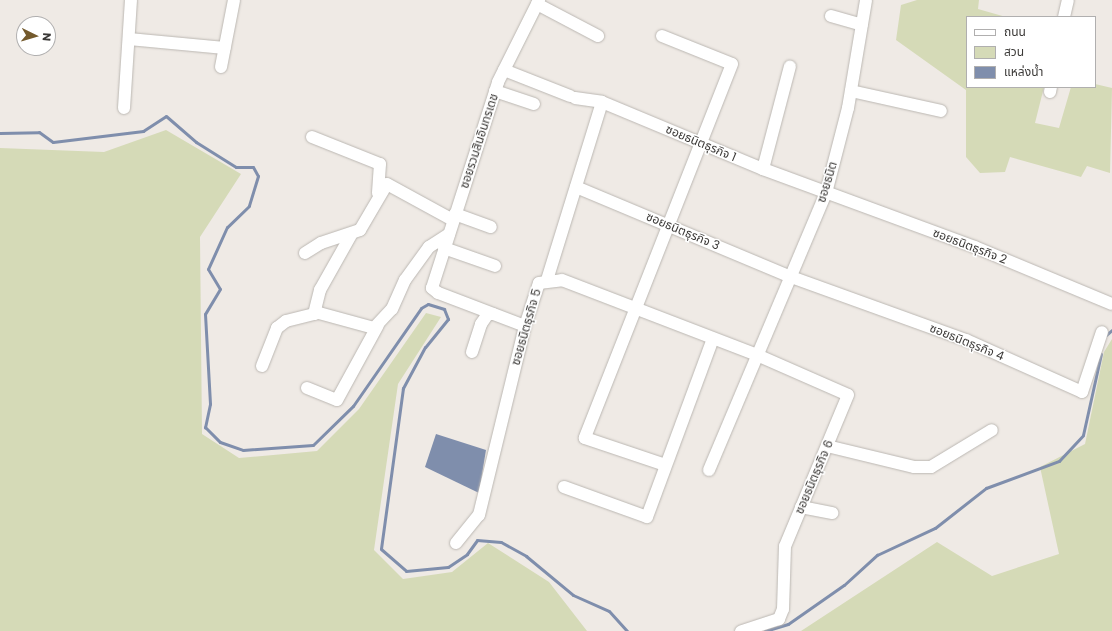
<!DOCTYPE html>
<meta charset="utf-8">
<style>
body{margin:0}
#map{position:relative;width:1112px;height:631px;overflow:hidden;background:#efeae5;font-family:Poppins,"Noto Sans Thai",sans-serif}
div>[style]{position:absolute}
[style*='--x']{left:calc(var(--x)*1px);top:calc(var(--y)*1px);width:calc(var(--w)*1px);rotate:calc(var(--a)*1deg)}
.green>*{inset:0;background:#d5dab7}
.water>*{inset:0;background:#7f8eac}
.stream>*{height:3px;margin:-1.5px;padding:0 1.5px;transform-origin:1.5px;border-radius:1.5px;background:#7f8eac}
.roads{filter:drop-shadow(0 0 1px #bbb7b2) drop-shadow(0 0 1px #bbb7b2)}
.minor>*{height:12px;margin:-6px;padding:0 6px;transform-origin:6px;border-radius:6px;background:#fff}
span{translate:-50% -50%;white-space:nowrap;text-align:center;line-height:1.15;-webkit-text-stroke:3px #fff;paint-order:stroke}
.street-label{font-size:12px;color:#3a3836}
.legend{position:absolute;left:966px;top:16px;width:130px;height:72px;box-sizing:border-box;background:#fff;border:1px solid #b0afaf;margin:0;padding:5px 7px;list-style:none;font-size:12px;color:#3a3836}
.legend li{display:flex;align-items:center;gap:8px;height:20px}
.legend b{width:20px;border:1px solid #b0afaf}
.north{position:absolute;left:16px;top:16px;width:40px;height:40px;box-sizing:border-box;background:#fff;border:1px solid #b0afaf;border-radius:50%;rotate:95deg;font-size:11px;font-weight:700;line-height:16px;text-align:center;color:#3a3836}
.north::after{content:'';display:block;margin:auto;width:14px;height:18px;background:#745a2c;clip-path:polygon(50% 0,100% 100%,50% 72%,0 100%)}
</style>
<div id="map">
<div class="green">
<i style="clip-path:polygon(917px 0,979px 0,978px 9px,1006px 17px,967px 17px,967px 87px,1044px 87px,1035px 123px,1059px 128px,1071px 87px,1095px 87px,1095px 84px,1112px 88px,1110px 173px,1087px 166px,1081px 177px,1010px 157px,1005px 172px,980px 173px,966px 157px,966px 90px,896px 40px,901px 5px)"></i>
<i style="clip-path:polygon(166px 130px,241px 174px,200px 237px,202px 434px,239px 458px,317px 451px,359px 409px,426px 313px,441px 317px,398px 384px,374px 550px,403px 579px,452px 572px,488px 543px,549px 582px,587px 631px,0 631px,0 148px,104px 152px)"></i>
<i style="clip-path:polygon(1112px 339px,1112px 631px,801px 631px,937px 542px,992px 576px,1059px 554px,1040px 467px,1085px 444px,1104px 352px)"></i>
</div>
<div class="water">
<i style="clip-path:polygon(436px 434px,486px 450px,479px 493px,425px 467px)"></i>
</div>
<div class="stream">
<i style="--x:0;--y:133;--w:39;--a:-1"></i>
<i style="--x:39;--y:132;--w:17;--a:36"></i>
<i style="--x:53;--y:142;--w:91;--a:-7"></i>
<i style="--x:143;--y:131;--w:27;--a:-33"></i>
<i style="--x:166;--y:116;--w:40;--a:41"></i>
<i style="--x:196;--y:142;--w:47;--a:32"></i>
<i style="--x:236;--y:167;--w:17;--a:0"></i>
<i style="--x:253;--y:167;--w:10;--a:61"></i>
<i style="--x:258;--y:176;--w:31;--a:107"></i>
<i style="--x:249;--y:206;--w:30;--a:136"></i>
<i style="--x:227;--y:227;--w:46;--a:114.3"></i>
<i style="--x:208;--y:269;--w:23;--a:59"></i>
<i style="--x:220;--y:289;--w:29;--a:121"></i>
<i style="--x:205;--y:314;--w:90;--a:86.8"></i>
<i style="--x:210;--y:404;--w:24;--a:102"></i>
<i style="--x:205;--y:427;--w:21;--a:45"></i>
<i style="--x:220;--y:442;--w:24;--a:19"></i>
<i style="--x:243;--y:450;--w:70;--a:-4.1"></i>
<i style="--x:313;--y:445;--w:56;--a:-44.3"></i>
<i style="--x:353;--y:406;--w:119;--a:-55.2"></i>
<i style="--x:421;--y:308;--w:8;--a:-30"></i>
<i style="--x:428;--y:304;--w:17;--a:17"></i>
<i style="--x:444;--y:309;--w:11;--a:68"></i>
<i style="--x:448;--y:319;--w:36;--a:129"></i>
<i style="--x:425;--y:347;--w:47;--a:118.2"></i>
<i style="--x:403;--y:388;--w:162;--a:97.8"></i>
<i style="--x:381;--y:549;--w:33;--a:41"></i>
<i style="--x:406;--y:571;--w:42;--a:-5.4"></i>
<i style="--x:448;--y:567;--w:23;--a:-34"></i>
<i style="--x:467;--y:554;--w:17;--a:-54"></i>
<i style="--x:477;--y:540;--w:24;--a:5"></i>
<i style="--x:501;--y:542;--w:29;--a:29"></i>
<i style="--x:526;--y:556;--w:61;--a:39.7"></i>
<i style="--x:573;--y:595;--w:39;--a:24"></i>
<i style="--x:609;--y:611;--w:27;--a:48"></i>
<i style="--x:1106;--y:335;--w:8;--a:-40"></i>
<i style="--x:765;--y:631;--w:24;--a:-17"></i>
<i style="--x:788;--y:624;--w:68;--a:-34.9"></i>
<i style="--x:844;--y:585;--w:45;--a:-42.3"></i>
<i style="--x:877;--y:555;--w:64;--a:-25"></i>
<i style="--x:935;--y:528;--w:65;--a:-38.1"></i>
<i style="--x:986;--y:488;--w:78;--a:-20.3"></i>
<i style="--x:1059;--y:461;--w:35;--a:-47"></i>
<i style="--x:1083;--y:435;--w:83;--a:-77.5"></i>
</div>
<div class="roads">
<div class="minor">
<i style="--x:537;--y:4;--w:69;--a:27.7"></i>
<i style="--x:831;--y:16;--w:32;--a:16"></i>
<i style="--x:1064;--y:17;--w:17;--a:-77"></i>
<i style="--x:662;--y:36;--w:75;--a:21.8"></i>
<i style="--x:732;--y:64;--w:402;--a:111.5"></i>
<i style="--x:585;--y:438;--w:84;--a:18.6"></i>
<i style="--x:129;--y:39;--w:96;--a:5.4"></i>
<i style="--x:221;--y:67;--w:68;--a:-79"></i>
<i style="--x:504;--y:70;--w:71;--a:21.5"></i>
<i style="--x:495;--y:91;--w:41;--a:18.4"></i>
<i style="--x:851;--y:91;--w:92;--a:12.5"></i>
<i style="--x:1050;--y:92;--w:5;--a:-79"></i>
<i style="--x:575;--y:98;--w:27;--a:8"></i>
<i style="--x:602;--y:102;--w:174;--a:22.6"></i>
<i style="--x:763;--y:169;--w:226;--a:20.2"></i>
<i style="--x:975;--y:247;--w:148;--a:22.6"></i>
<i style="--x:124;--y:108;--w:108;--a:-86.3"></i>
<i style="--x:312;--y:137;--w:73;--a:21.7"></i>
<i style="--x:380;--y:164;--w:29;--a:94"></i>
<i style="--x:763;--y:169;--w:106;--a:-75.3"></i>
<i style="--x:576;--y:187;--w:233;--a:22.7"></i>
<i style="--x:791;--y:277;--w:186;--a:19.8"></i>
<i style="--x:966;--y:340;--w:127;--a:24.1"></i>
<i style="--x:1082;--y:392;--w:63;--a:-71.6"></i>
<i style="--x:455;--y:214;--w:38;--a:20"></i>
<i style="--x:444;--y:248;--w:54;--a:19.4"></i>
<i style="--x:305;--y:253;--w:19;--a:-32"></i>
<i style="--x:321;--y:243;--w:41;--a:-18.4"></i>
<i style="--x:360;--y:230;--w:53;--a:-59.6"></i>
<i style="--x:387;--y:184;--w:75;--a:28.6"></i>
<i style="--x:547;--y:280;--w:186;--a:-72.8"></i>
<i style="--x:314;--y:314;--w:25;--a:-76"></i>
<i style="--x:320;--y:290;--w:63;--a:-60.6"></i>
<i style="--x:525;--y:326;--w:93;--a:-159.2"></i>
<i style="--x:438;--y:293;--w:8;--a:-140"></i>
<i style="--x:432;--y:288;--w:216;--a:-72.2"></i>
<i style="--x:498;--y:82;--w:92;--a:-63.4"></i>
<i style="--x:472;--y:352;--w:29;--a:-72"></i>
<i style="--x:481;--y:324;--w:12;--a:-55"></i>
<i style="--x:488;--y:314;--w:5;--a:0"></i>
<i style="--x:262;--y:366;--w:41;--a:-68.5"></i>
<i style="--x:277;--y:328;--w:11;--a:-38"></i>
<i style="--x:286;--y:321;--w:34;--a:-14"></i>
<i style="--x:319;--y:313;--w:57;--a:15.3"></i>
<i style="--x:374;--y:328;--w:26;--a:-47"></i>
<i style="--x:392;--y:309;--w:32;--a:-66"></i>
<i style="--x:405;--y:280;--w:41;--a:-54"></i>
<i style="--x:429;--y:247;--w:24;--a:-33"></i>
<i style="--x:307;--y:388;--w:32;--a:22"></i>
<i style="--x:337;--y:400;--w:85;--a:-61.3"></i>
<i style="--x:827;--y:446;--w:89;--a:13.6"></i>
<i style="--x:914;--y:467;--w:17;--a:0"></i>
<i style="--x:931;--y:467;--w:71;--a:-31.2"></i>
<i style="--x:709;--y:470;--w:301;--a:-67.1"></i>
<i style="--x:826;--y:193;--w:88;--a:-75.5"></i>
<i style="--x:848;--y:108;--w:109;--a:-80.5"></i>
<i style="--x:564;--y:487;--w:88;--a:19.9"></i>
<i style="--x:647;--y:517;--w:190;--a:-69.7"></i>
<i style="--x:801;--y:507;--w:32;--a:11"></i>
<i style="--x:456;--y:543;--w:36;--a:-51"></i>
<i style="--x:479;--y:515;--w:195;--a:-76.3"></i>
<i style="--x:525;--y:326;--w:45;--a:-72"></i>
<i style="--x:539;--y:283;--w:23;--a:-7"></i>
<i style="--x:562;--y:280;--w:209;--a:21"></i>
<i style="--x:757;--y:355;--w:99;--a:23.7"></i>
<i style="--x:848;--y:395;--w:164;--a:112.6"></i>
<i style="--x:785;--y:546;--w:63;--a:91.8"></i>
<i style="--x:783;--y:609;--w:11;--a:112"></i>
<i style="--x:779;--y:619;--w:40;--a:162"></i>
</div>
</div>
<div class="street-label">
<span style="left:479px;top:141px;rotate:-72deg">ซอยรวมสินอินทรเดช</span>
<span style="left:701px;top:143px;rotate:23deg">ซอยธนิตธุรกิจ 1</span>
<span style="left:827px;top:182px;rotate:-73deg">ซอยธนิต</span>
<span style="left:683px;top:231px;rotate:23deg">ซอยธนิตธุรกิจ 3</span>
<span style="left:970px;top:246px;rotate:21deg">ซอยธนิตธุรกิจ 2</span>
<span style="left:526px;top:327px;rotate:-74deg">ซอยธนิตธุรกิจ 5</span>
<span style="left:967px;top:342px;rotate:22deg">ซอยธนิตธุรกิจ 4</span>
<span style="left:814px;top:477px;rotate:-67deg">ซอยธนิตธุรกิจ 6</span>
</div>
<ul class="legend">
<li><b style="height:5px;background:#fff"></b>ถนน</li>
<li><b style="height:11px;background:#d5dab7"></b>สวน</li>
<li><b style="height:11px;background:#7f8eac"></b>แหล่งน้ำ</li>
</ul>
<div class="north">N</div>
</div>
